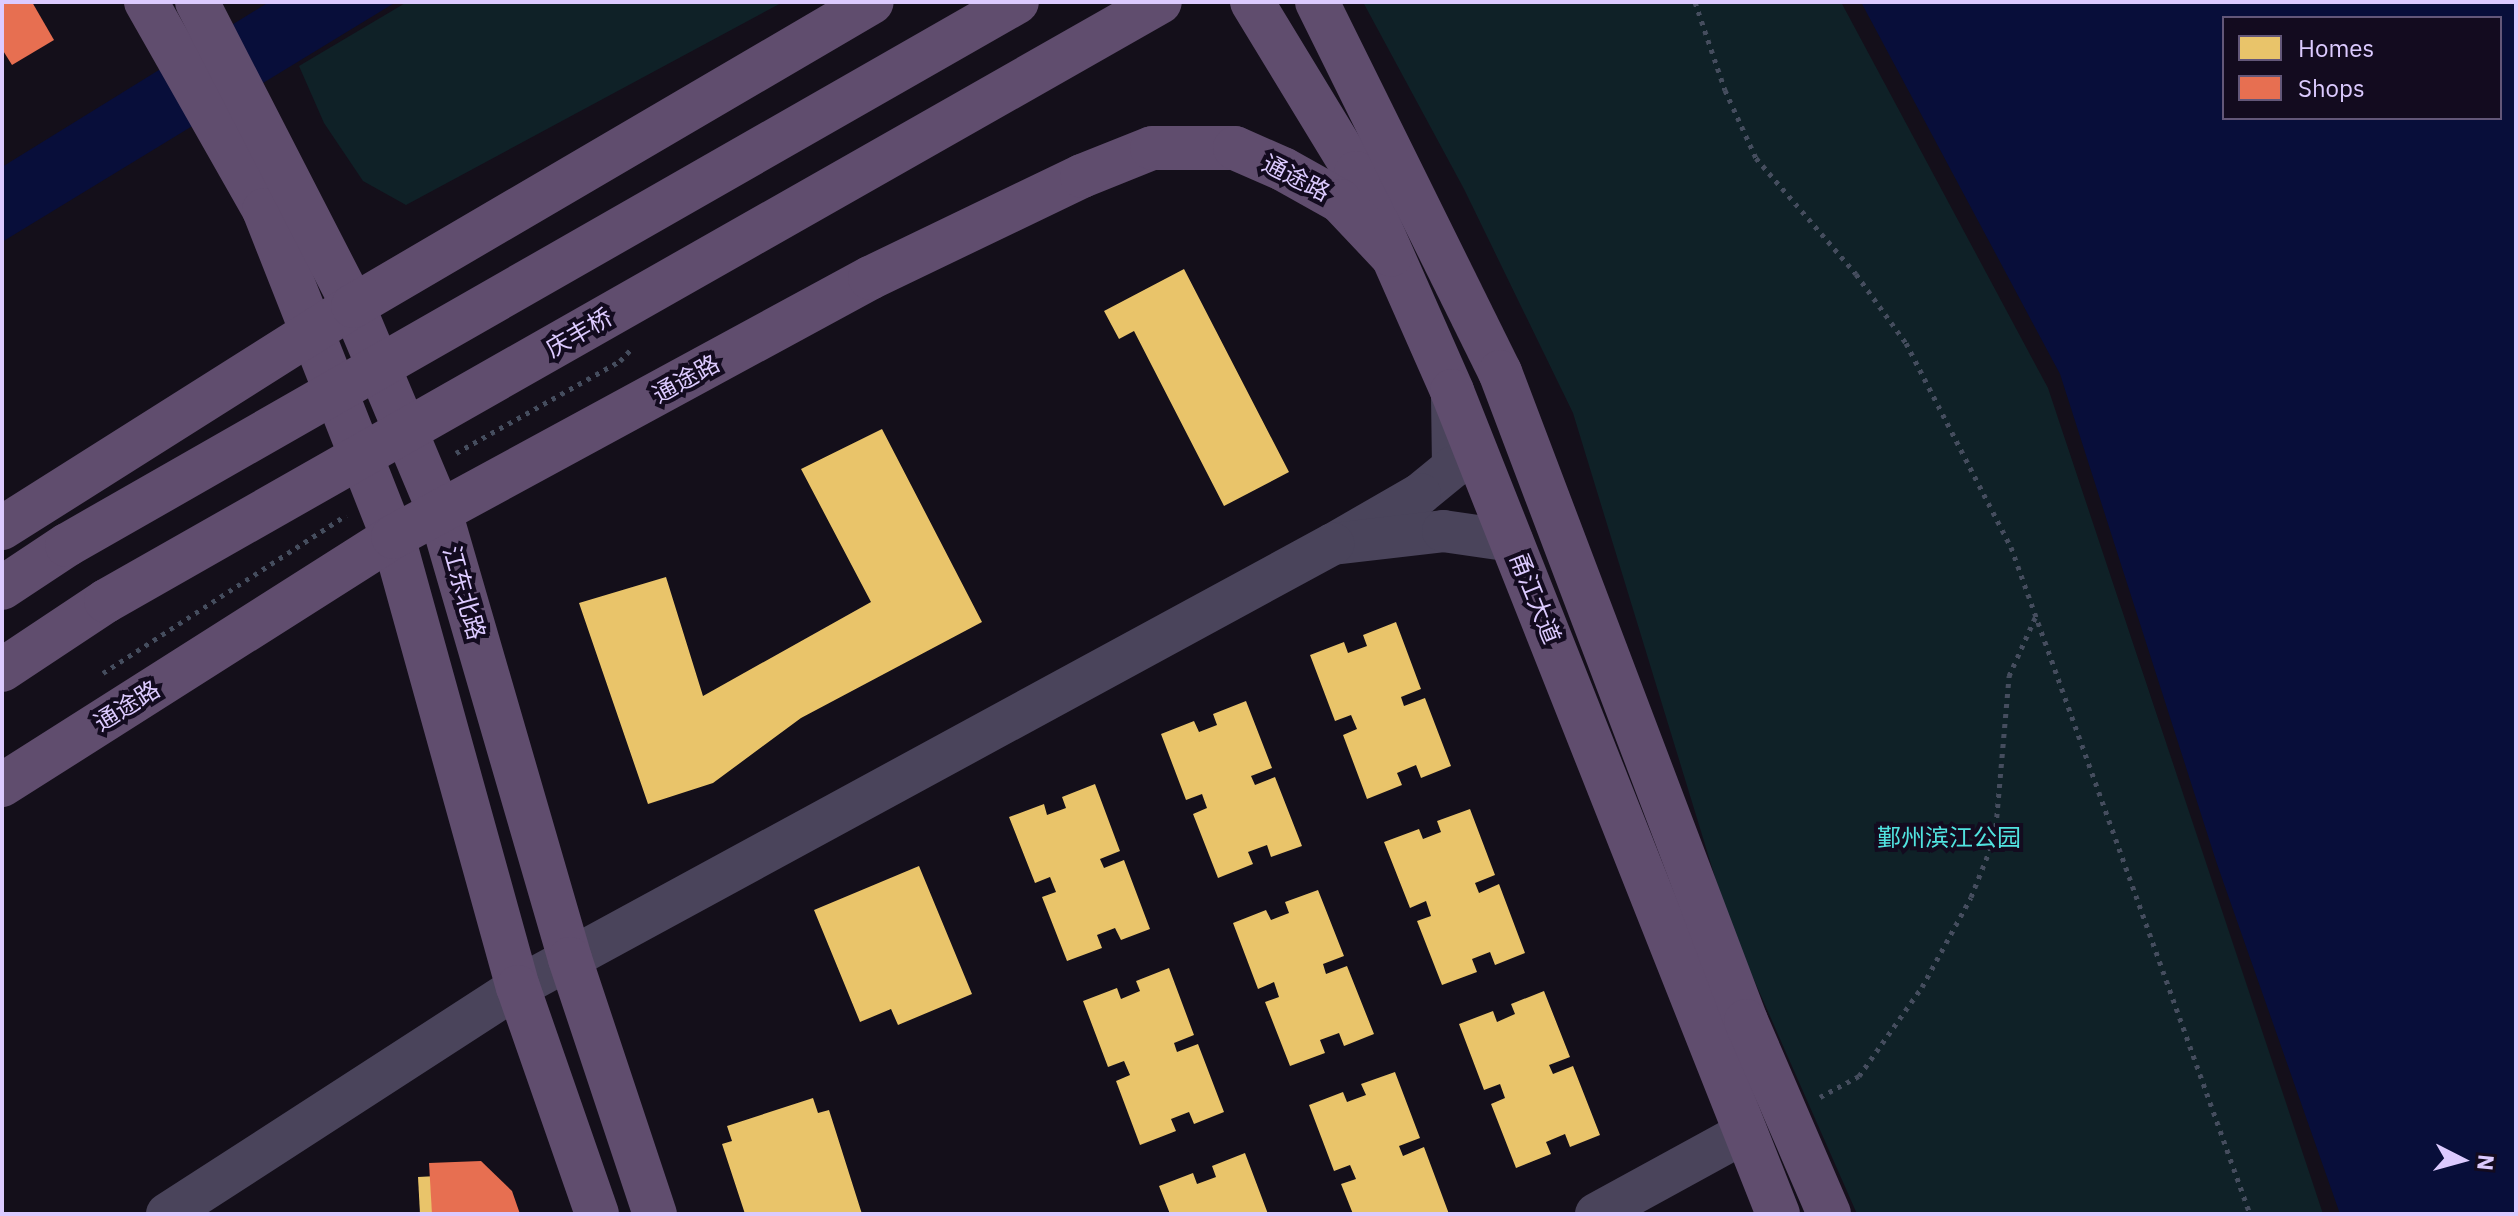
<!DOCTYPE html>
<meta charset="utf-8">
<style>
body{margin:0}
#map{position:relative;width:2518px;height:1216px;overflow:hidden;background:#140f1a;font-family:"IBM Plex Sans","Noto Sans SC",sans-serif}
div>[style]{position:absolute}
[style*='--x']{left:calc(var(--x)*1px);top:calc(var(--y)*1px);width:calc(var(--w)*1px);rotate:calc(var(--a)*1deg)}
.green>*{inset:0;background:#0f2127}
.water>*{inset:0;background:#080e3a}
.homes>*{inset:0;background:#e9c46a}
.shops>*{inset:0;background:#e76f51}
.path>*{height:5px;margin-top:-2.5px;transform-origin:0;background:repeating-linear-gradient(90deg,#454d5e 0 4px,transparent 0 10px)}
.minor>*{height:42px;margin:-21px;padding:0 21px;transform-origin:21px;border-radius:21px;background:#4a445b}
.major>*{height:44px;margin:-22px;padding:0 22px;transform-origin:22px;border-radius:22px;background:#604d6e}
span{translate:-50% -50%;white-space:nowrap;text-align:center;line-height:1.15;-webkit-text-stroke:8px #130b1f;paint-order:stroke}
.street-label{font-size:24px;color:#dccaff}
.park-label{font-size:24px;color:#51e3e0}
.frame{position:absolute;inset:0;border:4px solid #dccaff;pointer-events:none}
.legend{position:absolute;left:2222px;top:16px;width:280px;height:104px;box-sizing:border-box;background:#130b1f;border:2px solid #635779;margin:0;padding:10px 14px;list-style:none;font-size:24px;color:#dccaff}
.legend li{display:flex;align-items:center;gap:16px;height:40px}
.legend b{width:40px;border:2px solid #635779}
.north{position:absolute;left:2422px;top:1120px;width:80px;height:80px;-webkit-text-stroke:6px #130b1f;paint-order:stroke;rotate:96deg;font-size:22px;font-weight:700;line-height:32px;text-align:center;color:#dccaff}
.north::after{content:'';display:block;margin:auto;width:28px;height:36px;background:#dccaff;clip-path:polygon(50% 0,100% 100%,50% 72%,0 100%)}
</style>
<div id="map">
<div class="green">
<i style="clip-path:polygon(407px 2px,783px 2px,406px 205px,363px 181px,324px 123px,299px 66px)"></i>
<i style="clip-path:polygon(1363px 2px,1841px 2px,2048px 388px,2323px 1214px,1857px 1214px,1729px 923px,1573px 413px,1464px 189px)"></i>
</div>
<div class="water">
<i style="clip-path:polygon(269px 2px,396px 2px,2px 242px,2px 167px)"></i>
<i style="clip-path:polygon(evenodd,1861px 2px,2516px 2px,2516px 1214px,2340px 1214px,2217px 864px,2060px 374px,1861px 2px,2224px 18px,2500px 18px,2500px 118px,2224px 118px,2224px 18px)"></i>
</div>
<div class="homes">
<i style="clip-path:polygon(1184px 269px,1289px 472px,1224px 506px,1134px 331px,1119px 339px,1104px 311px)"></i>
<i style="clip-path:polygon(882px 429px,982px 622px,801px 718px,713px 783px,648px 804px,579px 603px,666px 577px,703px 696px,871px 602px,801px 469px)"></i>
<i style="clip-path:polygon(1396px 622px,1421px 689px,1401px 697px,1404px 706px,1425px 698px,1451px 766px,1421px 778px,1416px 765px,1397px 773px,1402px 785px,1367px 799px,1343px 735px,1357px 729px,1351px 715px,1335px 721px,1310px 655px,1344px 642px,1348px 653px,1367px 646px,1363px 635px)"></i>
<i style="clip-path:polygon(1246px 701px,1272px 768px,1251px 776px,1255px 785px,1275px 777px,1302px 846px,1271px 857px,1267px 845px,1248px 852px,1253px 864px,1218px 878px,1193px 814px,1207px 808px,1202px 794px,1186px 800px,1161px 734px,1194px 721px,1199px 732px,1217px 725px,1213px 714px)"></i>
<i style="clip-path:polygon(1095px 784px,1120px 851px,1100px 859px,1104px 868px,1124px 860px,1150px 929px,1121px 940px,1115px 928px,1097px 935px,1102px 948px,1067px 961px,1042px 897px,1056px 892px,1050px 877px,1035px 883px,1009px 817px,1044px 804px,1047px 815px,1066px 808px,1062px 797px)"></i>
<i style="clip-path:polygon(1470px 809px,1495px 875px,1475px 883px,1479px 893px,1499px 884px,1525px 953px,1495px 965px,1490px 952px,1472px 959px,1477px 972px,1442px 985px,1417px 921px,1431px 916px,1426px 901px,1410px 908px,1384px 842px,1419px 829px,1423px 839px,1441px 832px,1437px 821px)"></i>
<i style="clip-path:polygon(919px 866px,972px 994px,898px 1025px,891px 1009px,860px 1022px,814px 910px)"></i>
<i style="clip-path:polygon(1318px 890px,1344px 956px,1323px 964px,1326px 974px,1347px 966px,1374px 1034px,1344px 1046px,1339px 1033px,1320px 1040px,1325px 1053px,1290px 1066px,1265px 1002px,1279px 997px,1274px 982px,1258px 989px,1233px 923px,1266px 910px,1271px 920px,1289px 913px,1285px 902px)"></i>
<i style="clip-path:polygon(1169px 968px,1194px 1035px,1174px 1043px,1177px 1052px,1198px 1044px,1224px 1112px,1194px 1124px,1189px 1112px,1171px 1119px,1176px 1131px,1140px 1145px,1116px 1081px,1130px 1075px,1124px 1061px,1108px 1067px,1083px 1001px,1117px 988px,1121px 999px,1140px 991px,1136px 981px)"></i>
<i style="clip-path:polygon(1544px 991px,1570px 1057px,1549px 1065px,1553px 1074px,1573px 1066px,1600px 1135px,1570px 1147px,1565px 1134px,1546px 1142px,1551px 1154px,1516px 1168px,1491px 1104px,1505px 1098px,1500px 1084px,1484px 1090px,1459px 1024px,1493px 1011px,1497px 1022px,1515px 1014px,1511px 1004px)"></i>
<i style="clip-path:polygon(1395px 1072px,1420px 1138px,1399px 1146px,1403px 1156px,1424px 1147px,1449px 1214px,1353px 1214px,1341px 1184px,1356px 1179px,1350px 1165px,1334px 1171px,1309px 1105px,1343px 1092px,1347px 1102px,1366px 1095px,1361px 1084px)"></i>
<i style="clip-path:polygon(813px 1098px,818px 1113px,829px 1110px,862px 1214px,745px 1214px,722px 1144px,732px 1141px,727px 1126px)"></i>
<i style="clip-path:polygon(1245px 1153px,1268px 1214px,1170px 1214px,1159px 1186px,1193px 1173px,1197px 1184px,1216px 1177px,1212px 1166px)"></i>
<i style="clip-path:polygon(475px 1174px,477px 1214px,420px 1214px,418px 1177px)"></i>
</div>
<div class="shops">
<i style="clip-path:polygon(2px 2px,32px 2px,54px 40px,12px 65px,2px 49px)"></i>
<i style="clip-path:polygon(481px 1161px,512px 1191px,520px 1214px,432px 1214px,429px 1163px)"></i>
</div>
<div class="path">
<i style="--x:1695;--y:2;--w:93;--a:71.2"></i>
<i style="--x:1725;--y:90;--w:75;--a:65.5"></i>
<i style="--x:1756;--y:158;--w:153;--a:49.2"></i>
<i style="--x:1856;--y:274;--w:85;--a:54.1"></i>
<i style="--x:1906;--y:343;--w:229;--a:62.8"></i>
<i style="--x:2011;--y:547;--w:709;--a:70.29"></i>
<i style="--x:456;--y:453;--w:188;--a:-29.3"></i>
<i style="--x:620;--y:361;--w:18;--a:-47"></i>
<i style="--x:103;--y:673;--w:290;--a:-33"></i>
<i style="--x:1820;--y:1097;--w:44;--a:-28.3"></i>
<i style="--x:1859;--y:1076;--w:109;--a:-54.7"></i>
<i style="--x:1922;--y:987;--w:102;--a:-61.4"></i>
<i style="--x:1971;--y:897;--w:65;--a:-68.2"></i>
<i style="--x:1995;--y:837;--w:162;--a:-85"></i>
<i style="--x:2009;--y:676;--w:64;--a:-65.9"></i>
</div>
<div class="minor">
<i style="--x:1452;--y:396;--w:71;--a:89.2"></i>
<i style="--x:1453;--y:467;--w:43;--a:140.7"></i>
<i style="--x:1420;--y:494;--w:100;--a:150.1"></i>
<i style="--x:1333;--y:544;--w:111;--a:-6.7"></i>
<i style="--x:1443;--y:531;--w:70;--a:8.2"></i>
<i style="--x:167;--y:1214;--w:418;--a:-32.9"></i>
<i style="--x:518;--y:987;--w:928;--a:-28.53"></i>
<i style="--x:1596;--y:1214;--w:171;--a:-28.7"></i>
</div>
<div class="major">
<i style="--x:146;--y:2;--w:239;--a:60.4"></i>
<i style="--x:264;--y:210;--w:352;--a:68.5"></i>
<i style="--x:393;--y:537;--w:467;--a:74.5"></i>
<i style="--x:518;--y:987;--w:240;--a:70.8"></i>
<i style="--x:197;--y:2;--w:342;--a:62.8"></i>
<i style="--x:353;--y:306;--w:227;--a:67.2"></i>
<i style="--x:441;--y:515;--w:462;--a:73.8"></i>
<i style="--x:570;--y:959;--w:269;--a:71.6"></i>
<i style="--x:1252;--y:2;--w:200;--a:58.7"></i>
<i style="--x:1356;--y:173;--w:238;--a:66.2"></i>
<i style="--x:1452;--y:391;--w:885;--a:68.39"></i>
<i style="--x:1317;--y:2;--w:413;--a:63.7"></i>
<i style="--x:1500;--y:372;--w:694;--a:69.24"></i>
<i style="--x:1746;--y:1021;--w:210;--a:66.7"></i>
<i style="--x:2;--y:528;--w:415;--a:-32.3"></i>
<i style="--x:353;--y:306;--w:601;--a:-30.36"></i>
<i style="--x:2;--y:588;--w:78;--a:-33.5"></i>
<i style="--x:67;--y:545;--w:1094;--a:-29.75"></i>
<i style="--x:2;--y:670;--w:125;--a:-33.6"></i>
<i style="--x:106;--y:601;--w:1212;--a:-29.61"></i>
<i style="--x:2;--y:785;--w:463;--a:-32.4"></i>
<i style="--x:393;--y:537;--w:543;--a:-28.5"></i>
<i style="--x:870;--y:278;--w:235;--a:-25.7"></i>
<i style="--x:1082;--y:176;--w:75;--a:-21.8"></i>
<i style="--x:1152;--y:148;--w:83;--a:0"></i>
<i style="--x:1235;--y:148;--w:52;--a:23.6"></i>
<i style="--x:1283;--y:169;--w:65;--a:29.3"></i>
<i style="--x:1340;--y:201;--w:74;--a:46.6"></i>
</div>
<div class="street-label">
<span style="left:1296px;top:178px;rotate:27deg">通途路</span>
<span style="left:579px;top:333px;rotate:-30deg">庆丰桥</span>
<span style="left:686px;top:379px;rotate:-29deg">通途路</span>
<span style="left:464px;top:593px;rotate:74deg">江东北路</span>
<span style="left:1535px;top:598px;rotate:68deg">甬江大道</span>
<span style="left:127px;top:706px;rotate:-32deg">通途路</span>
</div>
<div class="park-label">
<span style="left:1949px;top:838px">鄞州滨江公园</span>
</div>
<div class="frame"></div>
<ul class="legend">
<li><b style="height:22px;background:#e9c46a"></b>Homes</li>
<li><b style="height:22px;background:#e76f51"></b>Shops</li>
</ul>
<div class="north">N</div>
</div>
